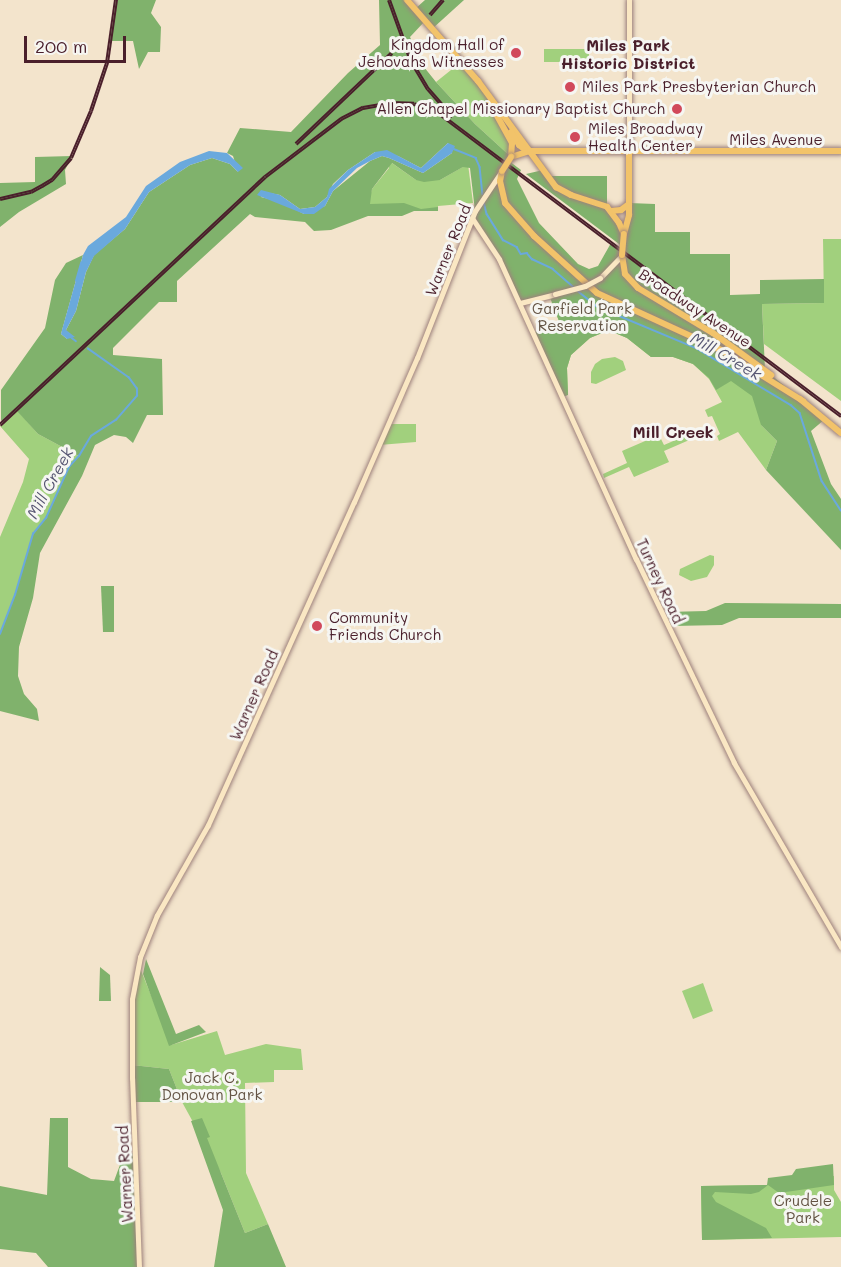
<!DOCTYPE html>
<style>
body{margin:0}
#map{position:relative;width:841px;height:1267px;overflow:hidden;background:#f3e4cc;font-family:Mali,sans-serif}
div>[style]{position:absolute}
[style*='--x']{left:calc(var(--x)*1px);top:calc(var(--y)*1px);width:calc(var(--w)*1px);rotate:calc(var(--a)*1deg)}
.green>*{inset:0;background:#a1d07d}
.forest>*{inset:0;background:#80b26c}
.water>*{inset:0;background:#6aa9dd}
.stream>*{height:1.5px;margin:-0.75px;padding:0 0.75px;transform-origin:0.75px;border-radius:0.75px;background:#6aa9dd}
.roads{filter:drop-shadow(0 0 2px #9e827c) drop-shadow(0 0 2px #9e827c)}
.secondary>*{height:5px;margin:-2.5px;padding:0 2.5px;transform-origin:2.5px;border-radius:2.5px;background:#fae7c3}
.primary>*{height:6px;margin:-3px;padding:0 3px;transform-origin:3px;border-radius:3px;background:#f2c36a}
.rail>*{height:4px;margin-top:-2px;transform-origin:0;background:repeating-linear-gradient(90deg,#f6f6f2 0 4.5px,#4a1f2b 0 9px);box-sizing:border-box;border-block:2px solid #4a1f2b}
.bridges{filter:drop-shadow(0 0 2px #9e827c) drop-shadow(0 0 2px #9e827c)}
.secondary-bridge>*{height:5px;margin:-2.5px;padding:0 2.5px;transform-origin:2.5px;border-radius:2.5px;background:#fae7c3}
.primary-bridge>*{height:6px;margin:-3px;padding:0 3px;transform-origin:3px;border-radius:3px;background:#f2c36a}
.dots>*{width:16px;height:16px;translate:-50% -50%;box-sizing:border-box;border:3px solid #f6f6f2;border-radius:50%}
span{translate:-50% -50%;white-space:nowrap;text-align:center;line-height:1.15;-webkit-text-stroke:6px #f6f6f2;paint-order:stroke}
.poi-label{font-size:15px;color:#4a1f2b}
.right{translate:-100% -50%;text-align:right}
.left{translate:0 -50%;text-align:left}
.street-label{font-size:15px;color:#4a1f2b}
.park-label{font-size:15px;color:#645444}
.neighbourhood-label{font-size:16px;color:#4a1f2b;font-weight:700}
.water-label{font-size:16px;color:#575672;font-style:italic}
.scale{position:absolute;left:24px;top:36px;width:102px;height:27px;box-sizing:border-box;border:3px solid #4a1f2b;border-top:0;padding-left:8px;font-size:18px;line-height:21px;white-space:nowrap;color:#4a1f2b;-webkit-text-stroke:4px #f6f6f2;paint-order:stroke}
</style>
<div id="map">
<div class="green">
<i style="clip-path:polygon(544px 49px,589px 49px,589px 62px,544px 62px)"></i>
<i style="clip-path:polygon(461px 62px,478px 81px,509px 136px,511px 157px,475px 124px,436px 82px)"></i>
<i style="clip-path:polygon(389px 161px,416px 180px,440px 180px,468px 164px,473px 203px,438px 206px,438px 211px,366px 211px,372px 189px,389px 168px)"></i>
<i style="clip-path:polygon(823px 239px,841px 239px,841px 401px,764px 344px,762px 304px,824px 303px)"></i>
<i style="clip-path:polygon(557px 301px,794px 401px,841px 550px,796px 439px,761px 425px,777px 441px,766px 470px,738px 432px,719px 441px,717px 436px,720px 434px,712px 416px,708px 417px,705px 410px,722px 402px,709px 379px,693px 364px,673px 357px,651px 357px,627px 338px,615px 333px,602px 333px,590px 338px,571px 355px,567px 368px,568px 395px,538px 330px,559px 321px,551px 303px)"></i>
<i style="clip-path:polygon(615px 357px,623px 361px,626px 370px,596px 384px,591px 383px,591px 372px,595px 364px,602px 359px)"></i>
<i style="clip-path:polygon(17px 410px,38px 434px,79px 456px,69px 467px,46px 518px,33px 534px,15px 595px,0 634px,0 537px,23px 482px,29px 459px,0 426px)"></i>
<i style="clip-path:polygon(389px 424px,416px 424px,416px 442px,379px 445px)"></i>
<i style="clip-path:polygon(708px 426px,710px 431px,664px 451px,669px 462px,634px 477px,629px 467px,604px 478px,603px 474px,627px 463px,622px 451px,659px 435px,664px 445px)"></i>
<i style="clip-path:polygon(710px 555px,714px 556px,714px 565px,707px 577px,691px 581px,679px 575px,680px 569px)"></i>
<i style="clip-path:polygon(138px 963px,171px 1045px,217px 1031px,225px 1055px,266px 1044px,301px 1049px,303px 1070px,274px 1070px,274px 1082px,245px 1083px,246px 1173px,268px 1224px,245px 1233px,221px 1173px,182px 1102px,169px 1069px,132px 1065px,132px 999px)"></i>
<i style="clip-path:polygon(703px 983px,713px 1011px,693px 1019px,682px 991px)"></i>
<i style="clip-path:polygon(834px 1176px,834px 1190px,841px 1202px,841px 1237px,702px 1240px,701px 1186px,766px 1185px)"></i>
</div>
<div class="forest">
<i style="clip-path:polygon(116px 0,156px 0,151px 13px,161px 27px,160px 52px,148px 52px,139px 69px,133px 41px,110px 41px)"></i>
<i style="clip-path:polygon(evenodd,379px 0,407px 0,415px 9px,425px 0,464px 0,432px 29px,425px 21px,410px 37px,424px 67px,436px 82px,475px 124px,511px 157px,509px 161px,521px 170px,517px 179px,539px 223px,578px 264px,589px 269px,598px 266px,611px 243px,622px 251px,623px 247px,526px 174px,543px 170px,549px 176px,607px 176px,607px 207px,624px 234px,629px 203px,655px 204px,655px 232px,690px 232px,690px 254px,730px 254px,730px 295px,760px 294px,760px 280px,824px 279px,824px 303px,762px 304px,765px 370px,825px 419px,811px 431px,831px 484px,841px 499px,841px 550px,766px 470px,777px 441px,761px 425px,752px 396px,731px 381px,716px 390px,709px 378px,693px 364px,673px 357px,651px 357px,627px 338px,615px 333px,602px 333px,590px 338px,571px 355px,567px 368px,568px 395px,563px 397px,533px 333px,559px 321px,549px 295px,520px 303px,499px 259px,472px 218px,475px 211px,470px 168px,463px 167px,440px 180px,424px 182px,416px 180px,392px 163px,372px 189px,370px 204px,404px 203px,421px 209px,438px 207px,438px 211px,414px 211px,402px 216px,368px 216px,331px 230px,314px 231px,305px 222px,255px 217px,250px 214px,177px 281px,177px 302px,159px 302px,113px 348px,113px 355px,162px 359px,163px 415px,147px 415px,133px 443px,126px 437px,114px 435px,95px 445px,82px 476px,40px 553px,33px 598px,19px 647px,18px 676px,24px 694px,37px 709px,39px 721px,0 711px,0 634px,15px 595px,33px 534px,46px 518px,69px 467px,79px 456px,38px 434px,17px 411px,3px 423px,1px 420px,1px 390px,45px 328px,55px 280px,66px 263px,83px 255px,61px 334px,67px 339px,66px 330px,76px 311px,86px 272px,94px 255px,125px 229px,149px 192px,190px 165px,212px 158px,230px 164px,238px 172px,233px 156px,227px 153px,240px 128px,291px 132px,348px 73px,380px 45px,379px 0,448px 143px,452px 153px,423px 173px,389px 158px,382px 156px,370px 161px,333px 191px,325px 206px,304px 214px,281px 202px,261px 197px,264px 192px,280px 195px,300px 209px,315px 207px,327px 197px,333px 184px,348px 170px,375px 152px,398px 156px,421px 168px,448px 143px)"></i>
<i style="clip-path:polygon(72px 156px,65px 170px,66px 184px,19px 212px,0 227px,0 183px,35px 182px,35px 157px)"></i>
<i style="clip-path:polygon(101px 586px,114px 586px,114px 632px,103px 632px)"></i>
<i style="clip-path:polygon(725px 603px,841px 604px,841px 618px,739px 618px,722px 625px,673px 626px,666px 612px,706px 611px)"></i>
<i style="clip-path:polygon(146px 959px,176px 1034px,199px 1025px,206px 1032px,169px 1046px,143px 974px)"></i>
<i style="clip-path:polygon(100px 967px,110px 975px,111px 1001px,99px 1001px)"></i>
<i style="clip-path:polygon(132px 1065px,169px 1069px,182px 1102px,133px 1102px)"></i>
<i style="clip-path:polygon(50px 1118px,68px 1118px,68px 1167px,91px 1179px,114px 1181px,124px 1154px,136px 1153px,139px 1267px,48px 1267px,36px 1253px,0 1249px,0 1186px,47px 1195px)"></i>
<i style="clip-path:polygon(202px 1118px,210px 1137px,207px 1138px,245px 1233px,268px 1224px,286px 1267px,214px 1267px,223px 1210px,191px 1121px)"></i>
<i style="clip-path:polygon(833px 1164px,834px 1185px,779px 1193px,768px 1185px,759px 1192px,751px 1194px,715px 1192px,712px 1196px,716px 1202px,766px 1228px,772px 1238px,702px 1240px,701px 1186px,767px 1185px,768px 1178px,792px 1175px,796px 1169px)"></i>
</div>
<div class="water">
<i style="clip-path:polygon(448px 143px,455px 146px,452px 153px,423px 173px,389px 158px,382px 156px,370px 161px,357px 168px,333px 191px,325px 206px,314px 214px,304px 214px,257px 195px,261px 190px,280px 195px,300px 209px,315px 207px,327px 197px,329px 189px,348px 170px,375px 152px,387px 150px,421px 168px)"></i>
<i style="clip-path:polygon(209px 151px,227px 153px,243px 168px,238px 172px,230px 164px,212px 158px,190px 165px,149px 192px,125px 229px,94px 256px,86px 272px,76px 311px,66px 330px,75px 337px,67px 339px,61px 334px,62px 330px,83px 255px,88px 246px,126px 217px,146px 186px,180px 162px)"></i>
</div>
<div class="stream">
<i style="--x:454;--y:149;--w:24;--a:22"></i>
<i style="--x:476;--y:158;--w:10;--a:66"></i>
<i style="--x:480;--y:167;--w:27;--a:84"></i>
<i style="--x:484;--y:202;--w:12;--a:76"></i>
<i style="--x:487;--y:214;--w:31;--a:58"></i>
<i style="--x:503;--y:240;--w:16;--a:27"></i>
<i style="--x:517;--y:247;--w:8;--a:60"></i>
<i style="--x:521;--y:254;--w:6;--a:-9"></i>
<i style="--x:527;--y:253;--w:8;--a:50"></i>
<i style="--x:532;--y:259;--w:23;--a:25"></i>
<i style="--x:553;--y:269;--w:28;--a:41"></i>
<i style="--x:76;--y:281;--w:19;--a:-74"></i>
<i style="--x:578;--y:291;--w:26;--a:39"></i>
<i style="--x:598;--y:307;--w:106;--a:22.7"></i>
<i style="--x:696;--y:348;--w:111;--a:31"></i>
<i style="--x:791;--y:405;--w:12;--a:42"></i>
<i style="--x:800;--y:413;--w:71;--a:72.1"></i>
<i style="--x:822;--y:481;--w:35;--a:57"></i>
<i style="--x:72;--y:338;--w:5;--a:37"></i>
<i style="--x:0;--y:634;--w:42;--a:-69"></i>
<i style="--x:15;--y:595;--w:64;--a:-73.6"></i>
<i style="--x:33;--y:534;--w:21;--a:-51"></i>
<i style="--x:46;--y:518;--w:56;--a:-65.7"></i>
<i style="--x:69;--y:467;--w:15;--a:-48"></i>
<i style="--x:79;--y:456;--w:23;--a:-59"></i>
<i style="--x:91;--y:436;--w:30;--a:-33"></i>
<i style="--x:116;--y:420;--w:32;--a:-49"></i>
<i style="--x:137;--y:396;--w:7;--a:-90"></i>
<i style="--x:137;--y:389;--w:14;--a:-126"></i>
<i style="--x:129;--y:378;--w:50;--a:-144.7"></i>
</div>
<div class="roads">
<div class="secondary">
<i style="--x:629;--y:152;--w:152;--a:-90"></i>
<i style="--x:472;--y:218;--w:49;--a:56.6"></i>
<i style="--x:499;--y:259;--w:330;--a:65.5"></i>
<i style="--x:636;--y:559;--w:226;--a:64.3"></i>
<i style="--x:734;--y:763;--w:213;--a:59.8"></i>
<i style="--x:600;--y:278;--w:32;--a:-46"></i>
<i style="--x:520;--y:303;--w:36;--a:-14"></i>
<i style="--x:139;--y:1267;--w:189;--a:-92.1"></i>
<i style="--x:132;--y:1078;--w:79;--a:-90"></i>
<i style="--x:132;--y:999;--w:43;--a:-79.2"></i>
<i style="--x:140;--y:957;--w:45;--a:-68"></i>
<i style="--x:157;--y:915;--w:103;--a:-60.5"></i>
<i style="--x:208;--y:825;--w:354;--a:-65.7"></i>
<i style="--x:354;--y:502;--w:157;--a:-66.4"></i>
<i style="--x:417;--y:358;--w:158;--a:-68.5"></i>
<i style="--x:475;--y:211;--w:47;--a:-56.3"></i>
</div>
<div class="primary">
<i style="--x:407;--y:0;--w:108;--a:48.8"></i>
<i style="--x:478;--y:81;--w:132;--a:53.7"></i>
<i style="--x:556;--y:187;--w:17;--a:28"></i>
<i style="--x:571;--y:195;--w:38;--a:18"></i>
<i style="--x:607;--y:207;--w:20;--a:53"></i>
<i style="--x:619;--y:223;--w:12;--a:66"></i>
<i style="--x:490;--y:103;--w:46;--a:61.2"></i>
<i style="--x:512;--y:143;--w:14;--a:94"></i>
<i style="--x:511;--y:132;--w:15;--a:58"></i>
<i style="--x:519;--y:145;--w:10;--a:37"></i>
<i style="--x:511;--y:157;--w:20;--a:-18"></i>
<i style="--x:530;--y:151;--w:311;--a:0"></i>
<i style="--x:502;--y:171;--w:10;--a:101"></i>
<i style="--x:500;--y:181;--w:23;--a:77"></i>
<i style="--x:505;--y:203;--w:44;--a:48.7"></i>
<i style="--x:534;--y:236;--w:85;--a:42.1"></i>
<i style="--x:597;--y:293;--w:136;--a:24.7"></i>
<i style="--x:721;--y:350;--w:97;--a:31.9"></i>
<i style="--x:611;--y:211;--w:10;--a:-6"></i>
<i style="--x:621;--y:210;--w:10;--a:-37"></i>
<i style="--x:624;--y:234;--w:20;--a:-75"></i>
<i style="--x:629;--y:215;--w:63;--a:-90"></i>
<i style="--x:622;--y:255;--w:19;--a:81"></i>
<i style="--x:625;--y:274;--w:19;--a:47"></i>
<i style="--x:638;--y:288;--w:87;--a:31"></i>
<i style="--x:713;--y:333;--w:72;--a:35.9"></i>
<i style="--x:800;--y:399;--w:53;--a:39.7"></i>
</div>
</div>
<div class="rail">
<i style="--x:389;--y:0;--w:65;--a:70.2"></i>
<i style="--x:411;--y:61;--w:33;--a:59"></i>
<i style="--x:428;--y:89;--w:37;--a:49"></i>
<i style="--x:430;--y:15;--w:20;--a:-49"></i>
<i style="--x:296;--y:144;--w:132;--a:-43.5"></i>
<i style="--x:0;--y:199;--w:32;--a:-13"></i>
<i style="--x:31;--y:192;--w:13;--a:-29"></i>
<i style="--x:42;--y:186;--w:12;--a:-31"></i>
<i style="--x:52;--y:180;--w:29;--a:-49"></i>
<i style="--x:71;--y:158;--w:51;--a:-66.9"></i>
<i style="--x:91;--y:111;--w:51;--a:-71.6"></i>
<i style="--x:107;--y:63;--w:64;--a:-81.9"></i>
<i style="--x:0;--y:425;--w:363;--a:-43.1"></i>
<i style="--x:265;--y:177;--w:96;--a:-37.3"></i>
<i style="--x:341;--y:119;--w:25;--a:-27"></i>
<i style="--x:363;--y:108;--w:28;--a:-10"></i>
<i style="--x:391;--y:103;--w:23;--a:2"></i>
<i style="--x:414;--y:104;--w:29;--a:22"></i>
<i style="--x:441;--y:115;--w:501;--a:36.96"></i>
</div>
<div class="bridges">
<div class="secondary-bridge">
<i style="--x:555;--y:294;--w:31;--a:-15"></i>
<i style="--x:585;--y:286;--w:17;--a:-28"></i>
</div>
<div class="primary-bridge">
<i style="--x:502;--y:171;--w:17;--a:-57"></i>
<i style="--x:622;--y:255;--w:21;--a:-85"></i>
</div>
</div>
<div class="dots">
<i style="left:516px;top:53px;background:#d1495b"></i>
<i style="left:570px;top:87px;background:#d1495b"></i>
<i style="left:677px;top:109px;background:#d1495b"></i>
<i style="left:575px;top:137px;background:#d1495b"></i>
<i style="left:317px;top:626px;background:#d1495b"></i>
</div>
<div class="poi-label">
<span class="right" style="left:504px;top:53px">Kingdom Hall of<br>Jehovahs Witnesses</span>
<span class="left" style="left:582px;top:87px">Miles Park Presbyterian Church</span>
<span class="right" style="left:665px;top:109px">Allen Chapel Missionary Baptist Church</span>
<span class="left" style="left:588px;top:137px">Miles Broadway<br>Health Center</span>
<span class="left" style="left:329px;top:626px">Community<br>Friends Church</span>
</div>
<div class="street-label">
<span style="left:776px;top:140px">Miles Avenue</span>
<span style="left:448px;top:250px;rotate:-68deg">Warner Road</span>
<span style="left:695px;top:308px;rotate:33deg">Broadway Avenue</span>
<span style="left:660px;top:581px;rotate:65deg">Turney Road</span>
<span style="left:254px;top:695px;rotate:-66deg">Warner Road</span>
<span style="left:125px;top:1174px;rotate:-93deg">Warner Road</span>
</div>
<div class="park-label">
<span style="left:582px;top:317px">Garfield Park<br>Reservation</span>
<span style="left:212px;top:1086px">Jack C.<br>Donovan Park</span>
<span style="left:803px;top:1209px">Crudele<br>Park</span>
</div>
<div class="neighbourhood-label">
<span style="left:628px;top:54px">Miles Park<br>Historic District</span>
<span style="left:673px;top:432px">Mill Creek</span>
</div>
<div class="water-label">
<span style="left:726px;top:356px;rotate:30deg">Mill Creek</span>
<span style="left:50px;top:483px;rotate:-61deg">Mill Creek</span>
</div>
<div class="scale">200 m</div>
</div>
